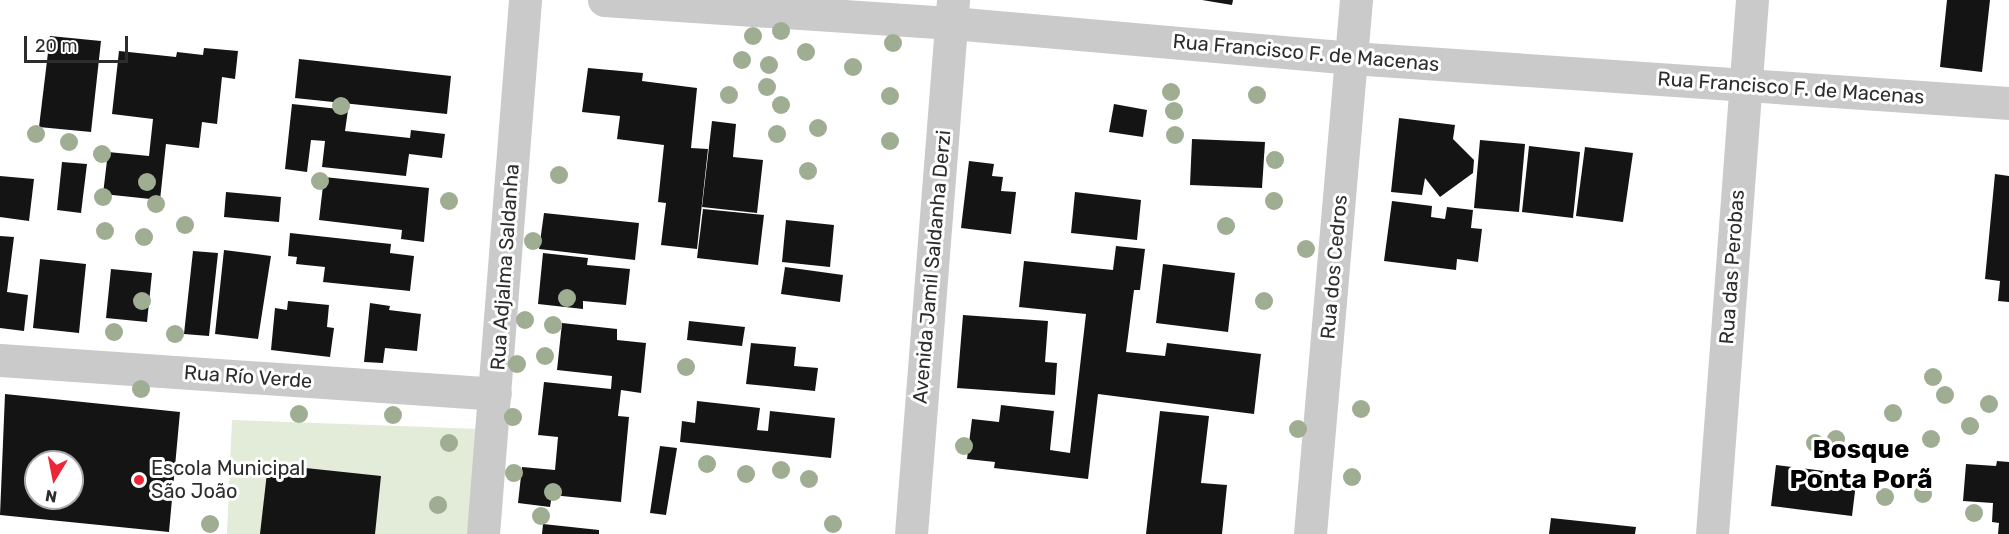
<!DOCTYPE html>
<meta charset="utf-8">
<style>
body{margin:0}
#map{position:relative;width:2009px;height:534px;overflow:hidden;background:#fff;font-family:Rubik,sans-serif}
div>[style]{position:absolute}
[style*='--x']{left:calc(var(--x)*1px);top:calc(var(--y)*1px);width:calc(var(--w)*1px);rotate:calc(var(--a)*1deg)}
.green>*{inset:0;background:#e3ebd9}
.building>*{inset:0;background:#141414}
.street>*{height:33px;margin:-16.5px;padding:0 16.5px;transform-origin:16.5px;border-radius:16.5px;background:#cacaca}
.trees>*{width:18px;height:18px;margin:-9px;border-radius:50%;background:#9fad92}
.dots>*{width:16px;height:16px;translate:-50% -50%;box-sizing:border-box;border:3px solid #fff;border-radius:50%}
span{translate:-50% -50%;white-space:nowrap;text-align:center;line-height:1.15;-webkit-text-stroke:6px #fff;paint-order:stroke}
.street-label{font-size:20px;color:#2d2d2d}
.poi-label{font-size:20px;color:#2d2d2d}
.left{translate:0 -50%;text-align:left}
.district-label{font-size:26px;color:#000;font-weight:700}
.north{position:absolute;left:24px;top:450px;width:60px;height:60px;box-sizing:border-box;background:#fff;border:2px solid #ababab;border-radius:50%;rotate:190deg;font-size:16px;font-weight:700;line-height:24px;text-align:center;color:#2d2d2d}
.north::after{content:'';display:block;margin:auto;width:21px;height:27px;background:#ec2637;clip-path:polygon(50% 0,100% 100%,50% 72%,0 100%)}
.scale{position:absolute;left:24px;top:36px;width:104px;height:27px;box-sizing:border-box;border:3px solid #2d2d2d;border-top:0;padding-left:8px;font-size:18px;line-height:21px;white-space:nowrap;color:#2d2d2d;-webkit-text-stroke:4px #fff;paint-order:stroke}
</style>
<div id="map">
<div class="green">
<i style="clip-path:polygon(232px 420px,481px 429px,474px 534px,227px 534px)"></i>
</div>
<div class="building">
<i style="clip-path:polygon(1202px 0,1233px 0,1232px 5px)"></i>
<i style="clip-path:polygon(1947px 0,1990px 0,1982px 72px,1940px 67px)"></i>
<i style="clip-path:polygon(50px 36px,101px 41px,91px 132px,39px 127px)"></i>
<i style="clip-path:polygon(204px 48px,238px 51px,235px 79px,222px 77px,217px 124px,202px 122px,199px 148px,166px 144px,160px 200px,103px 194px,108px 152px,149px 156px,153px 119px,112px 114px,119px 51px,176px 57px,177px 52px,203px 55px)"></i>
<i style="clip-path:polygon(299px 59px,451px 76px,447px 114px,295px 98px)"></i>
<i style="clip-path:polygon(588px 68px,643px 73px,642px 81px,697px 88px,691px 148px,708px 149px,697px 249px,661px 245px,666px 203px,658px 202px,664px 145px,617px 139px,620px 116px,582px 112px)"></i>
<i style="clip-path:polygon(292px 104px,348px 110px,345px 131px,410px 138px,411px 130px,445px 134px,442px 158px,409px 154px,406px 176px,322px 167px,325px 141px,311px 140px,307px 172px,285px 169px)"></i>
<i style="clip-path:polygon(1114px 104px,1147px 110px,1143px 137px,1109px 132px)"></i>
<i style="clip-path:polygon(1399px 118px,1455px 125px,1453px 139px,1474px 160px,1473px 173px,1440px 197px,1425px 178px,1422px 195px,1391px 192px)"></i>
<i style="clip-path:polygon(712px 121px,736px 124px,733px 157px,763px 160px,757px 213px,702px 207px)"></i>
<i style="clip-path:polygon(1192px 139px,1265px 142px,1262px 188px,1190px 185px)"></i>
<i style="clip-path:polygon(1480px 140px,1525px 144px,1519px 212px,1474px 208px)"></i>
<i style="clip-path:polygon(1529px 146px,1580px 152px,1573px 218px,1522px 212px)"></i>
<i style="clip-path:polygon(1585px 147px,1633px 153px,1623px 222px,1576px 216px)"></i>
<i style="clip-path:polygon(969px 161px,994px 164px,992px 176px,1003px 177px,1001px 191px,1016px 192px,1011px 234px,961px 228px)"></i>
<i style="clip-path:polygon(62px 162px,87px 164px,81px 213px,57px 210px)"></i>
<i style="clip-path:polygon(1995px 174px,2009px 176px,2009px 302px,1998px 301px,2000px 281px,1985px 279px)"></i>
<i style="clip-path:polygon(0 176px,34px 179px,29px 221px,0 217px)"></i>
<i style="clip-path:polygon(324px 177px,429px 188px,424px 242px,401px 239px,402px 230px,319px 220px)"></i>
<i style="clip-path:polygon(226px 192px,281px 197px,279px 222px,224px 217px)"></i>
<i style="clip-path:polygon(1075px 192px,1141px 200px,1137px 240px,1071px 233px)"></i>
<i style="clip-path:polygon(1392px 201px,1432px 206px,1431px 217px,1445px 219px,1447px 207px,1473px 210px,1471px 228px,1482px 229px,1478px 262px,1457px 259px,1456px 270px,1384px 261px)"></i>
<i style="clip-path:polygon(703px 209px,764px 215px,758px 265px,697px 258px)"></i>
<i style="clip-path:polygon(544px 213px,639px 223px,635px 260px,539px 249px)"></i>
<i style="clip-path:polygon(786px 220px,834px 225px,830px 267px,782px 262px)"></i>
<i style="clip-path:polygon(290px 233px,391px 244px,390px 253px,414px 256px,410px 291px,323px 282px,325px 267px,296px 264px,297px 257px,288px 256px)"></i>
<i style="clip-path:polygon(0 236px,14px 237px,7px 292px,28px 295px,24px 331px,0 328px)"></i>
<i style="clip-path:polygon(1116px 246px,1145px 249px,1140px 290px,1134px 290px,1126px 352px,1165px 356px,1167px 343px,1261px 354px,1254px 414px,1098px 394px,1088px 479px,994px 468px,995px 462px,967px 459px,972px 419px,999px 422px,1001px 405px,1054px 411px,1050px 450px,1070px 453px,1086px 314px,1019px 307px,1024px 261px,1113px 270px)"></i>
<i style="clip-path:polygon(224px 250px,271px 256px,258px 339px,215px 334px)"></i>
<i style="clip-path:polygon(193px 251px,218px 253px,209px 336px,184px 334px)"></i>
<i style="clip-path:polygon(543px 253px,588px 258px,587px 265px,630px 269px,626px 305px,583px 301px,583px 309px,538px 304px)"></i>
<i style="clip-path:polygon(40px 259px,86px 264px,79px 333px,33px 328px)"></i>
<i style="clip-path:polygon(1163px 264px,1235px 273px,1228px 332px,1156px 323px)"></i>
<i style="clip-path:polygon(785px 267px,843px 275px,840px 302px,781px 294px)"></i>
<i style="clip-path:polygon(111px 269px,152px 273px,147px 322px,106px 318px)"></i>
<i style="clip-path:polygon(288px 301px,329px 305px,327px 327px,334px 328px,330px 357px,271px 350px,275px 308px,287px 310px)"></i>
<i style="clip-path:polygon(370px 303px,390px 306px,389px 310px,421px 314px,417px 351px,385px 348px,383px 363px,364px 362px)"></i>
<i style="clip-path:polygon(963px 315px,1048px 321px,1045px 362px,1057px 363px,1055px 395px,957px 388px)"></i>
<i style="clip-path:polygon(689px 321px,745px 327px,742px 346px,687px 340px)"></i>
<i style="clip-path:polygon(562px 323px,617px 329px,617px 340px,646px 343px,641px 393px,621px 390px,618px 416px,629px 417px,621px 502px,552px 495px,550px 507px,518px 503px,522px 467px,555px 470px,558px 437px,538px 435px,544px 382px,611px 389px,612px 376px,557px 370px)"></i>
<i style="clip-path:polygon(751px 343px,796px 347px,794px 366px,818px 368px,815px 391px,746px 384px)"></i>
<i style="clip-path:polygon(evenodd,5px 394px,180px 412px,169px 532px,0 515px,5px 394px,36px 462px,72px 462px,72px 498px,36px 498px,36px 462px)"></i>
<i style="clip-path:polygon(697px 401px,760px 408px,757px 430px,768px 431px,770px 411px,835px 418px,831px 458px,680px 442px,682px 421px,695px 423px)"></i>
<i style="clip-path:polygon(1160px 411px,1209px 416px,1201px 483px,1227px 485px,1222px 534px,1146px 534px)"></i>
<i style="clip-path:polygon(660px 446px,677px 448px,666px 515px,650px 513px)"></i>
<i style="clip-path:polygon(1997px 461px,2009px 462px,2009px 534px,1998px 534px,1999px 523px,1992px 522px,1993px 503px,1963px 501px,1966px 464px,1996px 466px)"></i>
<i style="clip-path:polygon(268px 464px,381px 476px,375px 534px,260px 534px)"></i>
<i style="clip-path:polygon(1776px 465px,1857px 475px,1852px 516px,1771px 506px)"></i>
<i style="clip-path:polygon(1551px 518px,1636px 527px,1635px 534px,1549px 534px)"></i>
<i style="clip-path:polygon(543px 524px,599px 530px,599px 534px,542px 534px)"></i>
</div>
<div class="street">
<i style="--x:604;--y:0;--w:349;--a:3.8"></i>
<i style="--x:952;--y:23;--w:402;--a:5"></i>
<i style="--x:1352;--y:58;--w:659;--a:3.92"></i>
<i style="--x:0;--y:360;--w:496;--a:3.9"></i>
<i style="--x:483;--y:534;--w:536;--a:-85.5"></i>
<i style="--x:911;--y:534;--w:536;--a:-85.5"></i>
<i style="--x:1310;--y:534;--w:536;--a:-85.08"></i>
<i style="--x:1712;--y:534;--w:535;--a:-85.72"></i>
</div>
<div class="trees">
<i style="left:781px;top:31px"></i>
<i style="left:753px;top:36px"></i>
<i style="left:893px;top:43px"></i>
<i style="left:806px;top:52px"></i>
<i style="left:742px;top:60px"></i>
<i style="left:769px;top:65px"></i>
<i style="left:853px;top:67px"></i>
<i style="left:767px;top:87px"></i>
<i style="left:1171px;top:92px"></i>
<i style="left:729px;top:95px"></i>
<i style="left:1257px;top:95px"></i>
<i style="left:890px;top:96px"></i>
<i style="left:781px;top:105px"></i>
<i style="left:341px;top:106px"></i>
<i style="left:1174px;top:111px"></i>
<i style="left:818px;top:128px"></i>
<i style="left:36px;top:134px"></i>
<i style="left:777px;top:134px"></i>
<i style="left:1175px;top:135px"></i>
<i style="left:890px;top:141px"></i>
<i style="left:69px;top:142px"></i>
<i style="left:102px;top:154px"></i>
<i style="left:1275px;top:160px"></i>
<i style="left:808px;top:171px"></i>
<i style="left:559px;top:175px"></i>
<i style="left:320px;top:181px"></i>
<i style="left:147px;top:182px"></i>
<i style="left:103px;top:197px"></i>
<i style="left:449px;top:201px"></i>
<i style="left:1274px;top:201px"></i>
<i style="left:156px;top:204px"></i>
<i style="left:185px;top:225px"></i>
<i style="left:1226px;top:226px"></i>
<i style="left:105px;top:231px"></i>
<i style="left:144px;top:237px"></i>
<i style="left:533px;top:241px"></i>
<i style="left:1306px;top:249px"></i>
<i style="left:567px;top:298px"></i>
<i style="left:142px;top:301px"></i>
<i style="left:1264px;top:301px"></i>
<i style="left:525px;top:320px"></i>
<i style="left:553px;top:325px"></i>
<i style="left:114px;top:332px"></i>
<i style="left:175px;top:334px"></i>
<i style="left:545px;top:356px"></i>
<i style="left:517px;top:364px"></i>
<i style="left:686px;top:367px"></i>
<i style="left:1933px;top:377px"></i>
<i style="left:141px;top:389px"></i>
<i style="left:1945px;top:395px"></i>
<i style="left:1989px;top:404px"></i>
<i style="left:1361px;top:409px"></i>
<i style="left:1893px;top:413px"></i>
<i style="left:299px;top:414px"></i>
<i style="left:393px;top:415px"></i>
<i style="left:513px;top:417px"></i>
<i style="left:1970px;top:426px"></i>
<i style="left:1298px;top:429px"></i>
<i style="left:1836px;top:439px"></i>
<i style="left:1931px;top:439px"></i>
<i style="left:449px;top:443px"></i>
<i style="left:1815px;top:443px"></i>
<i style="left:964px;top:446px"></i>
<i style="left:707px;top:464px"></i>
<i style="left:781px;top:470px"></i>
<i style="left:514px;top:473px"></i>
<i style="left:746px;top:474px"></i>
<i style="left:1352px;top:477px"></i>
<i style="left:809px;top:479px"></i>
<i style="left:553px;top:492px"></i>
<i style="left:1923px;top:494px"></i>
<i style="left:1885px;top:497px"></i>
<i style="left:438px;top:505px"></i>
<i style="left:1974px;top:513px"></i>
<i style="left:541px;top:516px"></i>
<i style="left:210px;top:524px"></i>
<i style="left:833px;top:524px"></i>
</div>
<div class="dots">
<i style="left:139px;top:480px;background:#ec2637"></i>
</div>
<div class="street-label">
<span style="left:1306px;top:53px;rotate:5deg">Rua Francisco F. de Macenas</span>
<span style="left:1791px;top:88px;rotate:4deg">Rua Francisco F. de Macenas</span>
<span style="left:505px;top:267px;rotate:-86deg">Rua Adjalma Saldanha</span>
<span style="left:932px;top:267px;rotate:-85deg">Avenida Jamil Saldanha Derzi</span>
<span style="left:1334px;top:267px;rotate:-85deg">Rua dos Cedros</span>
<span style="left:1732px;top:267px;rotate:-86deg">Rua das Perobas</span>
<span style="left:248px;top:377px;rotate:4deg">Rua Río Verde</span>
</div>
<div class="poi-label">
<span class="left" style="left:151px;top:480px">Escola Municipal<br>São João</span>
</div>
<div class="district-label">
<span style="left:1861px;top:465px">Bosque<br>Ponta Porã</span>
</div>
<div class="north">N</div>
<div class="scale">20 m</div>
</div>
